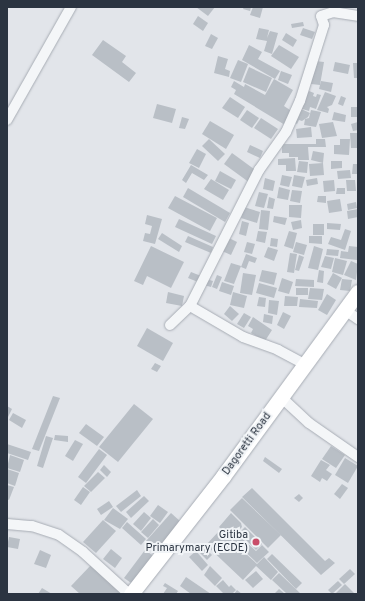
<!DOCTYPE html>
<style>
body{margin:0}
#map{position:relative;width:365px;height:601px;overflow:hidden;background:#e2e5ea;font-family:Overpass,sans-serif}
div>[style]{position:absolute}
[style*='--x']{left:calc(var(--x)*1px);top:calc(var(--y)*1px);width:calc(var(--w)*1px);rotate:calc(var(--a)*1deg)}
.building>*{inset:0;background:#b9bfc6}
.roads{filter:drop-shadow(0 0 1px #a7acb4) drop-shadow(0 0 1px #a7acb4)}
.minor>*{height:10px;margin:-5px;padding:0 5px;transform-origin:5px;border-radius:5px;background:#f4f6f8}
.secondary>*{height:15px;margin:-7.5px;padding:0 7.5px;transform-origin:7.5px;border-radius:7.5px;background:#fff}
.dots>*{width:11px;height:11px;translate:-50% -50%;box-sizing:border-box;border:2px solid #f1f4f7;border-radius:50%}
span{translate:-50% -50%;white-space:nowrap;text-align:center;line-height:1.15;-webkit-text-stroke:4px #f1f4f7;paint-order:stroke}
.street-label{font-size:11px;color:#2b3441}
.poi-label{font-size:11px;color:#2b3441}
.right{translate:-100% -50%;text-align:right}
.frame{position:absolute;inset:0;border:8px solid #2b3441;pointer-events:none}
</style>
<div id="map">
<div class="building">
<i style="clip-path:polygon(196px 7px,215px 7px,208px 16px)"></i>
<i style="clip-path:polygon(244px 7px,251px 7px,250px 11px,243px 9px)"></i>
<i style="clip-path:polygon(253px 7px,263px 7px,260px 18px,250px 15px)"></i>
<i style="clip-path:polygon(198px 16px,208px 23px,203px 31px,193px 24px)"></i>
<i style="clip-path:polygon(303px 22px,304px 26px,292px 28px,291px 24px)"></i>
<i style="clip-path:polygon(259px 28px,269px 30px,267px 38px,270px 31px,278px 33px,272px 54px,264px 51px,267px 41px,256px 39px)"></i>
<i style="clip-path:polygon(303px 28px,315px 32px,312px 39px,300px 35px)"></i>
<i style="clip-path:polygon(286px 33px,297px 40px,293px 47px,282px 40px)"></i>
<i style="clip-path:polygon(211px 34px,218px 38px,212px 49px,205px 46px)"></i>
<i style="clip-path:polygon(103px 40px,126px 56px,122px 62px,136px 73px,129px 82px,92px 55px)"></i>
<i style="clip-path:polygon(249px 45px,262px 52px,258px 59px,280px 71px,275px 79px,242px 60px)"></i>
<i style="clip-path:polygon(279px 45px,299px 57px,291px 69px,271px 56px)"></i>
<i style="clip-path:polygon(218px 56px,228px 59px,225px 69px,230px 71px,229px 77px,214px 73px)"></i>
<i style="clip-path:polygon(238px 60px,248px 64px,241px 82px,230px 78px)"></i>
<i style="clip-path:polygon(315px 61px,324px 62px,320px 85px,311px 84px)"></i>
<i style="clip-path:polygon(335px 62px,350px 65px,348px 74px,333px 71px)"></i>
<i style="clip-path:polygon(353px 63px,358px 63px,358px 78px,354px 78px)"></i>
<i style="clip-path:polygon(249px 67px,272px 78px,266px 92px,243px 82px)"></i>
<i style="clip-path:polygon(281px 71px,292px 75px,288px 84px,278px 80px)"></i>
<i style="clip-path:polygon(274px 79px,293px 90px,284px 106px,293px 112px,285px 125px,234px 94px,236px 90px,231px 87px,234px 81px,244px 87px,245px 84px,265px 95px)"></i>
<i style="clip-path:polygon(321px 81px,333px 83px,331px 92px,319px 89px)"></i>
<i style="clip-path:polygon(309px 91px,314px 93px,313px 96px,316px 97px,317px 94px,321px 95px,316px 109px,310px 107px,309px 111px,299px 108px)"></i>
<i style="clip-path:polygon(325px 92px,336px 96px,332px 105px,327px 107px,329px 109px,328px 113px,317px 110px)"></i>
<i style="clip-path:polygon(341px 96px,346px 98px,343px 106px,338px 104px)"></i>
<i style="clip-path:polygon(230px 97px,245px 107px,238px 118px,222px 108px)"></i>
<i style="clip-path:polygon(157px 104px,176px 109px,172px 123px,153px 118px)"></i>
<i style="clip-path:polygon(351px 107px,358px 107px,358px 117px,351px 117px)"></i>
<i style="clip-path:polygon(299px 108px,310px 113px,308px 117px,302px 121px,299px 120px,297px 124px,293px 122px)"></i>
<i style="clip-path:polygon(247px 110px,259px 118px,252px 128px,240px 120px)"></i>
<i style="clip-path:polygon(311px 110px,321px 112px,316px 127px,304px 125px,305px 119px,309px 118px)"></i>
<i style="clip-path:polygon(334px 112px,346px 115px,345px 122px,332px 120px)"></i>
<i style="clip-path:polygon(182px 117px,189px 119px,185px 129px,179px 128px)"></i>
<i style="clip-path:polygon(261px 118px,278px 129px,271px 139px,254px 128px)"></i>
<i style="clip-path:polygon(210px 121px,234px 135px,226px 149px,202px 134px)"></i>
<i style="clip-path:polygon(333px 122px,337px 136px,322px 138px,319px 124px)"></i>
<i style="clip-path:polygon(358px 122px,358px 130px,353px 131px,351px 124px)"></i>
<i style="clip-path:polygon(311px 127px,312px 137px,297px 138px,296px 129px)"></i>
<i style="clip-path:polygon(350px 133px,358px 133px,358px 148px,351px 148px)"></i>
<i style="clip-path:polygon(209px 139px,225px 154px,218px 161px,202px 146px)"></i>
<i style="clip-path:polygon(316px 139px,325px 139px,326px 147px,308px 147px,309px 160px,298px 160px,298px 157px,289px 157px,289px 153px,282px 153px,282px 144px,316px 144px)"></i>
<i style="clip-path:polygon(340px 139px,350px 139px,349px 155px,334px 154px,334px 145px,340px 145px)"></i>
<i style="clip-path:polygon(250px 145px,263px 151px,260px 158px,247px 152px)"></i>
<i style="clip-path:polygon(197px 149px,206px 154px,199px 168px,189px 163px)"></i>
<i style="clip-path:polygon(313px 151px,324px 153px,323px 163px,311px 160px)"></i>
<i style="clip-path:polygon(232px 153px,258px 172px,250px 183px,224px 164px)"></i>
<i style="clip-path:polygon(295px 158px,296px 171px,286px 171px,286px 165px,278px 165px,278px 159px)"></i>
<i style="clip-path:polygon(299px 161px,308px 162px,307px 173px,297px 172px)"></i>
<i style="clip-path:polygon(331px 161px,342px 161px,342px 168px,331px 169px)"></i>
<i style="clip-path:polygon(323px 163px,324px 175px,310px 176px,309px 164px)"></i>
<i style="clip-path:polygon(353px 164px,358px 164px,358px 174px,352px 174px)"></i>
<i style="clip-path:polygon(191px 165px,208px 175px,204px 180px,192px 173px,186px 183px,182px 180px)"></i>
<i style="clip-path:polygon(350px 170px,351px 178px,338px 179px,337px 171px)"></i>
<i style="clip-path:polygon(220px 171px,236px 180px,231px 189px,215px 181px)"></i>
<i style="clip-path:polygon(282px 175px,292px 177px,289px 187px,280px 185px)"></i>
<i style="clip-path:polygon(294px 175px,305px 177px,302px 188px,292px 186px)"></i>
<i style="clip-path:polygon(265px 178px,275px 181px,273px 191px,263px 189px)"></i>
<i style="clip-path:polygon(317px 178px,318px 184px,307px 186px,306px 180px)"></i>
<i style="clip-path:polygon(211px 179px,229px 190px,223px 200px,204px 189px)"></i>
<i style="clip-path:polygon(334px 180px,335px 191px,324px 192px,323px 181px)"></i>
<i style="clip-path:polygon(346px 180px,355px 180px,356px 191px,347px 191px)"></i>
<i style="clip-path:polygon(279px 187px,290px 190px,288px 200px,277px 198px)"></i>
<i style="clip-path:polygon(188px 188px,230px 213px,225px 222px,183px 197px)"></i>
<i style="clip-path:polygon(337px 188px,345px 188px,345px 194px,336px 194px)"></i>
<i style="clip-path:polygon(292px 190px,302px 191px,300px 203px,290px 201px)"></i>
<i style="clip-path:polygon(259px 192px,268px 194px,264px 208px,255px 206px)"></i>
<i style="clip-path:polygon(175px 196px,217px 218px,210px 231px,168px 208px)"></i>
<i style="clip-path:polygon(318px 196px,326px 196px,326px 203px,317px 202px)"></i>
<i style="clip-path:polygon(269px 197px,275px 199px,273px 209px,267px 208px)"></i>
<i style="clip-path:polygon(340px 199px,342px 211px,329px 213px,327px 201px)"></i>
<i style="clip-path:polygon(356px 202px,357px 208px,348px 210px,347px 204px)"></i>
<i style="clip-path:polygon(289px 205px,302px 205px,301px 218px,289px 217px)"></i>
<i style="clip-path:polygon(244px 207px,260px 212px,257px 223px,241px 218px)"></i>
<i style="clip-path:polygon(358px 209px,358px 217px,348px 219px,347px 211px)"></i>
<i style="clip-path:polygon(261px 210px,270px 211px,268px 230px,259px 229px)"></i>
<i style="clip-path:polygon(147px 215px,162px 219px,155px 244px,143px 241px,145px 233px,150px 234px,152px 226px,145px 224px)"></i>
<i style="clip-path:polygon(274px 216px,287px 218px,285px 225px,273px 222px)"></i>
<i style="clip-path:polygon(179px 219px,216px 236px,212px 244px,175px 227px)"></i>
<i style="clip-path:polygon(301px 220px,302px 228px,293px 230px,291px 222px)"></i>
<i style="clip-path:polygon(242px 221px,249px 223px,246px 236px,239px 234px)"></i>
<i style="clip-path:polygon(327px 223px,341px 224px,340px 230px,327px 229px)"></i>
<i style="clip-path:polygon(313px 224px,324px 224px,324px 235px,313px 235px)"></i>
<i style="clip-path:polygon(345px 229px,351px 231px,345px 250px,328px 244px,331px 237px,341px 240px)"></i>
<i style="clip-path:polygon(258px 231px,267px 232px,265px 243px,256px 241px)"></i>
<i style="clip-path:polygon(289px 231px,297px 233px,293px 249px,284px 246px)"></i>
<i style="clip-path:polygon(162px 233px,182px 246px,179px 252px,158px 239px)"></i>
<i style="clip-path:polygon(188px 236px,213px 247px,211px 253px,185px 242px)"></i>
<i style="clip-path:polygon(309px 236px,322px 236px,322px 244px,309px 243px)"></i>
<i style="clip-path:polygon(229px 238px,237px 242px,231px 255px,222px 251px)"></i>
<i style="clip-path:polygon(271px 238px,278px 239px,277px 247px,270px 246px)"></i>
<i style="clip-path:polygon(247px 242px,255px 244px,252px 254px,244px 252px)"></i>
<i style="clip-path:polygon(296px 242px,307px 245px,304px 255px,293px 252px)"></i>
<i style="clip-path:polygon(151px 246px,184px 262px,171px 288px,147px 276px,143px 285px,134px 281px)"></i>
<i style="clip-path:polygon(314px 246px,323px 249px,318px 270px,308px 268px)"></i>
<i style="clip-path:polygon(349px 246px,358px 247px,357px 260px,340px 258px,341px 251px,348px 252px)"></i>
<i style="clip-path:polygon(268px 247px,278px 250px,274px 261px,264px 257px)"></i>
<i style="clip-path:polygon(327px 249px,339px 250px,338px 256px,326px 255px)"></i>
<i style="clip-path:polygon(290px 253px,297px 254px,294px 273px,287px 272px)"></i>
<i style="clip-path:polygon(246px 254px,257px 258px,255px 263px,249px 261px,246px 269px,241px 267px)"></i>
<i style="clip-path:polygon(299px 255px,304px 257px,299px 271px,295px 270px)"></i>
<i style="clip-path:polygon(325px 256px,334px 258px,331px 269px,321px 267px)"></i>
<i style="clip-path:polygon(335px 258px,347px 261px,343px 275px,332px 272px)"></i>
<i style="clip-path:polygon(351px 261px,358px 264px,356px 280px,344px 275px)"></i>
<i style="clip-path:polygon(231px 263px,241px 266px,234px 284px,224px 281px)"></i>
<i style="clip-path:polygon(262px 270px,277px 273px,274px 285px,259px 281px)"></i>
<i style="clip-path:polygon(319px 270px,324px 271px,323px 283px,317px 282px)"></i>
<i style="clip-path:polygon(191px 272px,201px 276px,198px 282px,188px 278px)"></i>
<i style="clip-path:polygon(243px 273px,256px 275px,252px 295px,240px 293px)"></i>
<i style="clip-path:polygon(333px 273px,342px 278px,336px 289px,327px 284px)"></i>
<i style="clip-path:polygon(217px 275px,222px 277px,217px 289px,212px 287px)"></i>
<i style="clip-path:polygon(282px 278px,293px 282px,289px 294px,278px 291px)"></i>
<i style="clip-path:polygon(206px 279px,213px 281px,211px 287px,204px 285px)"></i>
<i style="clip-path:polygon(296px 279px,314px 280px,314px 287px,295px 286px)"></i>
<i style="clip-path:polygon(342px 279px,352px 280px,350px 291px,340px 290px)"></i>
<i style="clip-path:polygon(222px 282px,234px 286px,231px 295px,219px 291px)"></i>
<i style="clip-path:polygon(259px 283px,277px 288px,274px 298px,256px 293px)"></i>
<i style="clip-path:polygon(296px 288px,308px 288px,308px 295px,296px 295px)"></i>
<i style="clip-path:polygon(310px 288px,324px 289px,322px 300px,308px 299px)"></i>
<i style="clip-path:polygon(168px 292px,184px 296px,182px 306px,166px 303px)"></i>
<i style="clip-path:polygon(233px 292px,247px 296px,244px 308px,230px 305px)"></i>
<i style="clip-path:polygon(327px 294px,336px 300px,327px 315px,318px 310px)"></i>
<i style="clip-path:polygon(285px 296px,298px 297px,297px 306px,284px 306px)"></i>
<i style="clip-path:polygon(259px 297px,266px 298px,265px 307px,257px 306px)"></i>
<i style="clip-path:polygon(300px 299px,318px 301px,317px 308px,299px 307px)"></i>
<i style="clip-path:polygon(269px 300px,279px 301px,277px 315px,268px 313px)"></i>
<i style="clip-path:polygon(230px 306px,239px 314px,232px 321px,224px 314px)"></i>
<i style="clip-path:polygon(283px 312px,291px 316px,284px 329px,277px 325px)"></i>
<i style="clip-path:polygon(244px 313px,251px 317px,244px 328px,237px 324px)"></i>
<i style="clip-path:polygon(264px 314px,273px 316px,272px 324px,263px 322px)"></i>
<i style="clip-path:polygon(253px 317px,272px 330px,265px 341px,251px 333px,253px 329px,248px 326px)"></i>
<i style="clip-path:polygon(147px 328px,173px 343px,163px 361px,137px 346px)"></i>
<i style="clip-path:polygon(155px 363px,161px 366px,157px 372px,151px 369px)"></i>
<i style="clip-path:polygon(53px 396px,60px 398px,39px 451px,32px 449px)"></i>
<i style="clip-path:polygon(134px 404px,153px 419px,118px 462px,99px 447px)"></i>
<i style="clip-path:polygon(7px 406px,12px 409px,7px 419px)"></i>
<i style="clip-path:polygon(13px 413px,26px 420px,22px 428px,9px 420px)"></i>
<i style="clip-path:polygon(86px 424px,104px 437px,97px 446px,79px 433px)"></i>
<i style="clip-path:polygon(55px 435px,68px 436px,68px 442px,54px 440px)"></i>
<i style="clip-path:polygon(46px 436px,53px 438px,43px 468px,37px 466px)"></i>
<i style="clip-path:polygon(75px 440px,83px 444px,73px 461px,65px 456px)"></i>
<i style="clip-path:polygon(7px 444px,31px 452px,28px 460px,7px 453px)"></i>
<i style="clip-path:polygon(331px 446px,345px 455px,336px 468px,322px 459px)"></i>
<i style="clip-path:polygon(99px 449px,107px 455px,86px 483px,78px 477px)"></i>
<i style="clip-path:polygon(10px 455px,24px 460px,20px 472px,7px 468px)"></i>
<i style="clip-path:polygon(265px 457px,282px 469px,279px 473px,263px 461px)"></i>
<i style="clip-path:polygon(345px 458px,358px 466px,348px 483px,335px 475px)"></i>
<i style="clip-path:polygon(321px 460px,330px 465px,326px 470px,332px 474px,327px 481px,322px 478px,320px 482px,311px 476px)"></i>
<i style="clip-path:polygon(104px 465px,111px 472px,107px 477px,100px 470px)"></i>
<i style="clip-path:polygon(7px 469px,19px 473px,15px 486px,7px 483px)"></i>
<i style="clip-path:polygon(98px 472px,105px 478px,91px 492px,84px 486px)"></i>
<i style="clip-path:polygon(342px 484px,348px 488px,340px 499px,334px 494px)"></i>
<i style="clip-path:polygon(7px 485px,14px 487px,9px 500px,7px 499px)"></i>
<i style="clip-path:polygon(83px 487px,90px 492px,81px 505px,74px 500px)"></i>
<i style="clip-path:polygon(252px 488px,325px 561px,329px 558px,335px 563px,321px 575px,242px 497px)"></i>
<i style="clip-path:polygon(137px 490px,141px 496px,121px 512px,116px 506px)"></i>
<i style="clip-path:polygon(299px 494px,303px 498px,299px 502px,294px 498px)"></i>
<i style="clip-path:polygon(144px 496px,149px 501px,131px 518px,126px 512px)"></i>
<i style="clip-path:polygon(242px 498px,281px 535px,268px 548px,230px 510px)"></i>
<i style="clip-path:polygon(109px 501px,113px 507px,101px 515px,97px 509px)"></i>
<i style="clip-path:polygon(158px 505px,168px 512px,160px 523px,150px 516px)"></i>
<i style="clip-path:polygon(113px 508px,128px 519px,120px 529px,104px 520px)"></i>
<i style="clip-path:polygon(144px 512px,151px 518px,141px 531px,133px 524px)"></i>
<i style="clip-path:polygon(171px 513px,181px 522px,156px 550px,146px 541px)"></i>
<i style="clip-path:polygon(231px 513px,241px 523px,242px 527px,236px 533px,256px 551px,262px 545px,269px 552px,257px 563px,219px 527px)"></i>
<i style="clip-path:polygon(153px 519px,159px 525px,148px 538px,141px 532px)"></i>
<i style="clip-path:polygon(103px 520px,116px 531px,96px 553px,83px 542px)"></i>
<i style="clip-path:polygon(127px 522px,146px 539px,141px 545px,122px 528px)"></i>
<i style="clip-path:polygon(245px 527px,262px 544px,256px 550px,239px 533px)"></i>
<i style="clip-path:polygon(220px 530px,257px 564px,264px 557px,278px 572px,271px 580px,256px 566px,243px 580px,206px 545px)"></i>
<i style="clip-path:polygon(9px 537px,20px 539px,18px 549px,7px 547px)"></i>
<i style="clip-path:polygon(203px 546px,212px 555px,207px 560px,198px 551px)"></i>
<i style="clip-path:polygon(111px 549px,122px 558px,115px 568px,103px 559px)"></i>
<i style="clip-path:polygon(40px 550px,51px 555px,46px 568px,34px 564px)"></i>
<i style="clip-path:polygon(145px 550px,155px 557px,134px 585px,124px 578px)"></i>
<i style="clip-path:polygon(196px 551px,208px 565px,202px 571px,189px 557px)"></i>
<i style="clip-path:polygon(272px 554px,302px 583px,296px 589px,267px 559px)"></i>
<i style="clip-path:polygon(91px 565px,121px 593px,120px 594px,80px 594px,71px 586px)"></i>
<i style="clip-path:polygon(210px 566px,222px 578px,215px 586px,204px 575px)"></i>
<i style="clip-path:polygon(350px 569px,355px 574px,344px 584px,339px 579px)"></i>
<i style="clip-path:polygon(256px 571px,263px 579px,253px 588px,245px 580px)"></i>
<i style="clip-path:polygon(279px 573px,301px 594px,287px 594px,272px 580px)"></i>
<i style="clip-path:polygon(186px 577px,211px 594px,191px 594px,180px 586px)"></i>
<i style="clip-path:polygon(223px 580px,229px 587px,231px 585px,236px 590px,232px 594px,224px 594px,216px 586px)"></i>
<i style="clip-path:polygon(338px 581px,342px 585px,332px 594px,328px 590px)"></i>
<i style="clip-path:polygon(165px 583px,178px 591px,176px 594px,163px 594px,167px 588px,163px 586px)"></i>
<i style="clip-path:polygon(345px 584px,355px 594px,336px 593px)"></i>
<i style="clip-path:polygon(42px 588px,52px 594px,38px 594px)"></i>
<i style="clip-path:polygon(279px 589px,285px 594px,274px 594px)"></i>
<i style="clip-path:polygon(237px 590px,242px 594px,234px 594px)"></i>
</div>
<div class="roads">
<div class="minor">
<i style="--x:7;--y:120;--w:130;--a:-60.5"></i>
<i style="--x:190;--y:306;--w:61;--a:30.3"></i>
<i style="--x:243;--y:337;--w:37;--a:20"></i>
<i style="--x:278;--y:350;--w:30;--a:28"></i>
<i style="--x:345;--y:310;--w:16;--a:35"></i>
<i style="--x:170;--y:325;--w:28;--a:-44"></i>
<i style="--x:190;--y:306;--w:153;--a:-63.1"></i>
<i style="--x:259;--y:170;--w:47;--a:-54.6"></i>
<i style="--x:286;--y:132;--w:34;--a:-66"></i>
<i style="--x:300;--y:101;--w:80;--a:-72.5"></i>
<i style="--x:324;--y:25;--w:9;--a:-108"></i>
<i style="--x:321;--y:16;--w:13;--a:-18"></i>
<i style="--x:333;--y:12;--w:25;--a:9"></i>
<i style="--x:281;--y:397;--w:38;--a:43"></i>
<i style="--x:309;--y:423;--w:60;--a:34.8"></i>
<i style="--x:7;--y:524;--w:25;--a:5"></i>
<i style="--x:32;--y:526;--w:28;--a:18"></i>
<i style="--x:59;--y:535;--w:29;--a:35"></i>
<i style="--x:83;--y:552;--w:62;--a:42.4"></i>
</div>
<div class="secondary">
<i style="--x:131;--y:594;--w:151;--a:-52"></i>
<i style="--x:224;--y:475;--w:227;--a:-53.8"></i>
</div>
</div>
<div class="dots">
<i style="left:256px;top:542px;background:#c94d69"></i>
</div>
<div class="street-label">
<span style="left:247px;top:444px;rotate:-54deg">Dagoretti Road</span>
</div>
<div class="poi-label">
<span class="right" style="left:248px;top:542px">Gitiba<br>Primarymary (ECDE)</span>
</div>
<div class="frame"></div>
</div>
